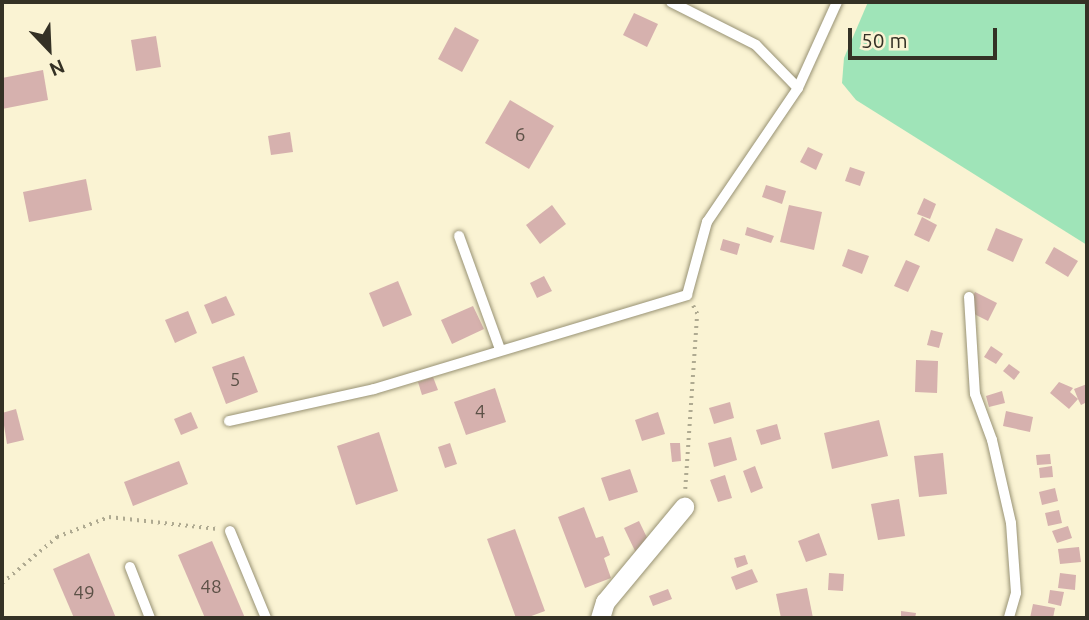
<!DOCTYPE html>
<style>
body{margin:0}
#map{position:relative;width:1089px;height:620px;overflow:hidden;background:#faf3d3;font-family:Ubuntu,sans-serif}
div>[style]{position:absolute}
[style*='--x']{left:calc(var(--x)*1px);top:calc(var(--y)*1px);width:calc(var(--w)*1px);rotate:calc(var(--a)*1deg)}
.green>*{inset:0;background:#9fe4b8}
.building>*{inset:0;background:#d6b1ae}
.path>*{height:3.5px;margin-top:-1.75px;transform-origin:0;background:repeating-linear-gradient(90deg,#afaa91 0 2px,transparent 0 7px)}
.roads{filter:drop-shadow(0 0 2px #989274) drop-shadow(0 0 2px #989274)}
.service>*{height:10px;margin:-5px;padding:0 5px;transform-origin:5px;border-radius:5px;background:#fff}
.minor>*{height:19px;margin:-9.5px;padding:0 9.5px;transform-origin:9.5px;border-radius:9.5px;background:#fff}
span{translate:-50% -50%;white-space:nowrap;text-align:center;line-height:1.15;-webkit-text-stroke:7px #faf3d3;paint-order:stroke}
.number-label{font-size:19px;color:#5c5147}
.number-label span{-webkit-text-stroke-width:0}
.frame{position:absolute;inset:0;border:4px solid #343125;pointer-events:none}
.north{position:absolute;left:14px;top:14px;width:70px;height:70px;-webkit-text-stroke:5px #faf3d3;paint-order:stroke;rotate:157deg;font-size:19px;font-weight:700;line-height:28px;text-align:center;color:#343125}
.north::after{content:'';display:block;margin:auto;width:24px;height:32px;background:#343125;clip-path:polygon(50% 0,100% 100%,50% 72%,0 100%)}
.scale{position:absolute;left:848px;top:28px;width:149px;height:32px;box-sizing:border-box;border:4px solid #343125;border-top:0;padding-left:9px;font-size:21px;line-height:24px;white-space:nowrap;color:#343125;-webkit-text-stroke:5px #faf3d3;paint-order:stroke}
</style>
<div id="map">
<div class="green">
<i style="clip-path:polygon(868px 2px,1087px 2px,1087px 245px,856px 100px,842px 83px,844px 58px)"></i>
</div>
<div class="building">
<i style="clip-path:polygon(634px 13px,658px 24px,647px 47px,623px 35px)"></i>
<i style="clip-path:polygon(455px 27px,479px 40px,462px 72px,438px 59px)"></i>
<i style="clip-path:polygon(156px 36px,161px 67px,136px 71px,131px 40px)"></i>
<i style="clip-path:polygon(43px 70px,48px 100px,2px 109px,2px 78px)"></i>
<i style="clip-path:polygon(510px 100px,554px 126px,529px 169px,485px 143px)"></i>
<i style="clip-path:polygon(290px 132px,293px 152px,271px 155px,268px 136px)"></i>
<i style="clip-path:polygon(808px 147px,823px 154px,816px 170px,800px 162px)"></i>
<i style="clip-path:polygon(850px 167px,865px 172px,860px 186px,845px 181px)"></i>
<i style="clip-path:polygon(86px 179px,92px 210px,29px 222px,23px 192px)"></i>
<i style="clip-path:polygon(766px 185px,786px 191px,782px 204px,762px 197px)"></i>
<i style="clip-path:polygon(924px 198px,936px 204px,930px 219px,917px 214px)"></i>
<i style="clip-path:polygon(552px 205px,566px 224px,540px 244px,526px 225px)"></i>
<i style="clip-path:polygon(789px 205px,822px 212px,814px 250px,780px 242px)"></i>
<i style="clip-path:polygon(922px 217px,937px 225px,929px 242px,914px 235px)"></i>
<i style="clip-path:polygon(747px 227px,774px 236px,771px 243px,745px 235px)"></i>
<i style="clip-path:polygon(996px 228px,1023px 239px,1013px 262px,987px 250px)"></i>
<i style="clip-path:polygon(723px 239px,740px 244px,737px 255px,720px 250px)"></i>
<i style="clip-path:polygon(1054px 247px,1078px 261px,1068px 277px,1045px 263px)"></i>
<i style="clip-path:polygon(848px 249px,869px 256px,862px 274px,842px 266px)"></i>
<i style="clip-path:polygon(906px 260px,920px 266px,908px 292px,894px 286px)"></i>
<i style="clip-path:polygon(544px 276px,552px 291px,537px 298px,530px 283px)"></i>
<i style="clip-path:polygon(398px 281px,412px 315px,383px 327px,369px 293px)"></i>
<i style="clip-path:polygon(975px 292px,997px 303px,988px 321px,966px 310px)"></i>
<i style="clip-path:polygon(226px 296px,235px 315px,212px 324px,204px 305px)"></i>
<i style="clip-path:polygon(473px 306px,484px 329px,452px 344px,441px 320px)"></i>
<i style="clip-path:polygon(188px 311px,197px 333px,175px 343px,165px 320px)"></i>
<i style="clip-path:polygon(931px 330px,943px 333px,939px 348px,927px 345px)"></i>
<i style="clip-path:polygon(991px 346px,1003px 354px,996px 364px,984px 357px)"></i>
<i style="clip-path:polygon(244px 356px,258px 392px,226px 404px,212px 367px)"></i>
<i style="clip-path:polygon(916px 360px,938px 361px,937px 393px,915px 392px)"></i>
<i style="clip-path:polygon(1009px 364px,1020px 372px,1014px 380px,1003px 371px)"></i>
<i style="clip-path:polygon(433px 377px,438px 390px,422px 395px,418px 382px)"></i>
<i style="clip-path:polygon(1059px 382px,1073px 388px,1070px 392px,1078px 399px,1074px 389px,1087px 384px,1087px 402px,1081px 405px,1078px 399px,1069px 409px,1050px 393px)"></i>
<i style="clip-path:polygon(495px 388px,506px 422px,466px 435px,454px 402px)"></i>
<i style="clip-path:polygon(1002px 391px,1005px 403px,989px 407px,986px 396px)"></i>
<i style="clip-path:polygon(730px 402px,734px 418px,714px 424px,709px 408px)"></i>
<i style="clip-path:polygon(16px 409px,24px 440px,7px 444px,2px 413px)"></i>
<i style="clip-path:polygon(1006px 411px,1033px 417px,1030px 432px,1003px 426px)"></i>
<i style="clip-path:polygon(191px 412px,198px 428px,181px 435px,174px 419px)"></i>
<i style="clip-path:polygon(658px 412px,665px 434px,642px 441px,635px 420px)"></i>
<i style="clip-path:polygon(879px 420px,888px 456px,832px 469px,824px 433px)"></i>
<i style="clip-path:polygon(777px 424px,781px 439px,761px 445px,756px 430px)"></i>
<i style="clip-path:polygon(379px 432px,398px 491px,356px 505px,337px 446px)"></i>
<i style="clip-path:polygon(731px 437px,737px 460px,714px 467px,708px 443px)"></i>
<i style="clip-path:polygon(450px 443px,457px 464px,445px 468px,438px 447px)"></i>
<i style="clip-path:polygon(670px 443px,680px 443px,681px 461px,672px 462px)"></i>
<i style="clip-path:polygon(943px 453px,947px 494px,919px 497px,914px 456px)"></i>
<i style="clip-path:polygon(1050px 454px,1051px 464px,1037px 465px,1036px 455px)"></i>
<i style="clip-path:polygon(179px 461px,188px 484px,133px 506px,124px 482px)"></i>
<i style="clip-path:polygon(755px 466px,763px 488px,751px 493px,743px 471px)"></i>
<i style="clip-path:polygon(1052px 466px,1053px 477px,1040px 478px,1039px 468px)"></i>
<i style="clip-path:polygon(630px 469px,638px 492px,609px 501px,601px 478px)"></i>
<i style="clip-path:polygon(725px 475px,732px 498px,718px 502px,710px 480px)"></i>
<i style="clip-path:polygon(1055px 488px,1058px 501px,1042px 505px,1039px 492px)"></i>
<i style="clip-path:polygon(899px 499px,905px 536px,878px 540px,871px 504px)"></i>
<i style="clip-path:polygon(584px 507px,596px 538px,603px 536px,610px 555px,604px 558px,611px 578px,585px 588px,558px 517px)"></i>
<i style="clip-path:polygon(1059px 510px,1062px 523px,1048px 526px,1045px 513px)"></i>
<i style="clip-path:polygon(639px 521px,651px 546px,636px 553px,624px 528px)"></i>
<i style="clip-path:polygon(1068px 526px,1072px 538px,1057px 543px,1052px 531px)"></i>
<i style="clip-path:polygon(515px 529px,545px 611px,526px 618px,516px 618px,487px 539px)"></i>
<i style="clip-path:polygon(819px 533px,827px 555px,806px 562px,798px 541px)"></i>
<i style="clip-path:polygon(212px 541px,245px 618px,205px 618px,178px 555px)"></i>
<i style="clip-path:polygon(1079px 547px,1081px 562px,1060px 564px,1058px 549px)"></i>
<i style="clip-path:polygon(89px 553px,116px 618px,74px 618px,53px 569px)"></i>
<i style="clip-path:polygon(745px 555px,748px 564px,737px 568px,734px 558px)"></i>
<i style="clip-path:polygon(752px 569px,758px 582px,736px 590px,731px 577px)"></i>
<i style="clip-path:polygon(829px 573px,844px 574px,843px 591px,828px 590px)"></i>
<i style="clip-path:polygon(1060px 573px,1076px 575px,1075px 590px,1058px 588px)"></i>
<i style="clip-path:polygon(807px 588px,813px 618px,781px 618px,776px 594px)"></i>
<i style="clip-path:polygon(668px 589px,672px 599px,653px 606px,649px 596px)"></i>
<i style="clip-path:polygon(1050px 590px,1064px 592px,1061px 606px,1048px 603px)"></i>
<i style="clip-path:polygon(1033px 604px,1055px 608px,1053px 618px,1030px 618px)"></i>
<i style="clip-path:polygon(901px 611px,916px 613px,915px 618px,901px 618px)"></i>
</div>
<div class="path">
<i style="--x:685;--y:489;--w:175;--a:-86.1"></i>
<i style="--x:697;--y:314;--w:9;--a:-117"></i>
<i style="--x:2;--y:583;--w:72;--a:-39.9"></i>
<i style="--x:57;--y:537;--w:56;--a:-21"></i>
<i style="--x:109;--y:517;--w:109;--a:6.3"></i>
</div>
<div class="roads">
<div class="service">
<i style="--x:671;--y:2;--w:95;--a:26.8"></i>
<i style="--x:756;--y:45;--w:60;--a:45.7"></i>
<i style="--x:459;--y:236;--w:120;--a:70.1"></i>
<i style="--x:969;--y:297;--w:97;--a:86.5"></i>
<i style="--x:975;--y:394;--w:49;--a:69.7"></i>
<i style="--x:992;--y:440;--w:85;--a:77.1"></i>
<i style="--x:1011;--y:523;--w:70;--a:85.9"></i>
<i style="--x:1016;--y:593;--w:26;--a:106"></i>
<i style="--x:229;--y:421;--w:148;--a:-12.4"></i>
<i style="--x:374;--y:389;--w:327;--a:-16.7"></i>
<i style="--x:687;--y:295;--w:76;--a:-74.7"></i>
<i style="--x:707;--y:222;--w:162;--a:-55.8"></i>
<i style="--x:798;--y:88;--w:94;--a:-65.6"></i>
<i style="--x:230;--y:531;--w:94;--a:67.5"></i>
<i style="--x:130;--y:567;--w:55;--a:68.6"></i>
</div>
<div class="minor">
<i style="--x:600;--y:618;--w:17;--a:-73"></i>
<i style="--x:605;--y:602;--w:124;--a:-50.3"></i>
</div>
</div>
<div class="number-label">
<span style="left:520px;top:135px">6</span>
<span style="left:235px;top:380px">5</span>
<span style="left:480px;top:412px">4</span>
<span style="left:211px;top:587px">48</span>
<span style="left:84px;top:593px">49</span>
</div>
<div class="frame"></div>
<div class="north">N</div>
<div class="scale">50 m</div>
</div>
